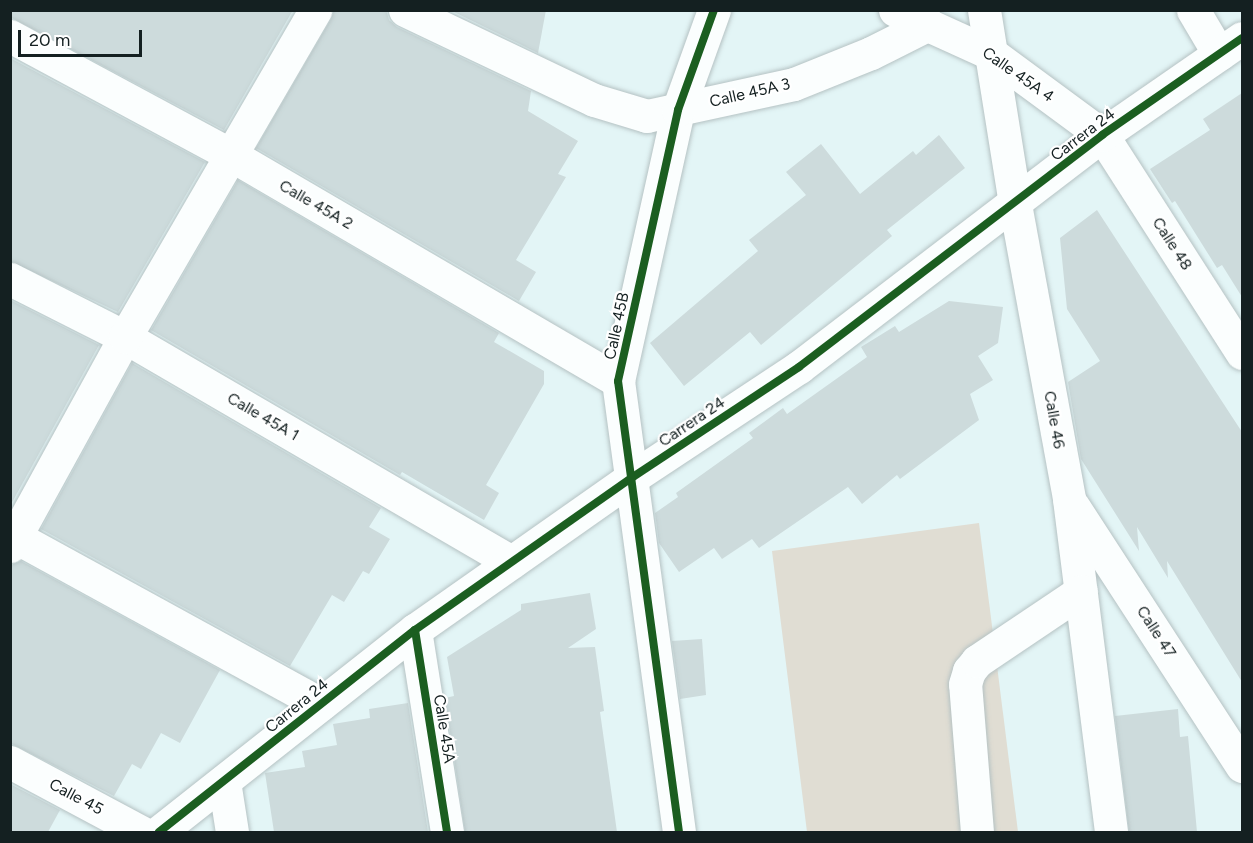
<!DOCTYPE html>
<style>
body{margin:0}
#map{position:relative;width:1253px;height:843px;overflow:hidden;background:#e3f5f6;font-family:Figtree,sans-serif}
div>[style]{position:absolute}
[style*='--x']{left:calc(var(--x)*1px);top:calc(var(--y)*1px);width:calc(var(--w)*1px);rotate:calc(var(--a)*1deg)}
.green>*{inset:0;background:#e0ddd3}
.building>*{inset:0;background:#cddbdc}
.roads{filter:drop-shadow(0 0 2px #b5c2c3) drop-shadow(0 0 2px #b5c2c3)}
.minor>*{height:33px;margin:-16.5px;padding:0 16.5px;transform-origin:16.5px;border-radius:16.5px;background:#fbfefe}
.cycleway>*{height:8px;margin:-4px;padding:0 4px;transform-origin:4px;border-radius:4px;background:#1b5e20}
span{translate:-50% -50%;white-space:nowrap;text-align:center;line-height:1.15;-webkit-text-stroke:4.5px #fff;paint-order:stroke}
.street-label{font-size:16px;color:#142021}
.frame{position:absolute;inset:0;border:12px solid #142021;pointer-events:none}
.scale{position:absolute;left:18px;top:30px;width:124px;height:27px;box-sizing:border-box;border:3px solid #142021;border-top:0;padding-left:8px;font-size:18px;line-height:21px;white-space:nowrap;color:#142021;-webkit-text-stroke:4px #fff;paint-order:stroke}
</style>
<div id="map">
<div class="green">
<i style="clip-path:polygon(979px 523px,1018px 832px,807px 832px,772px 551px)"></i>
</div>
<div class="building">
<i style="clip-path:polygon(10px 10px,293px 10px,224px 130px,10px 17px)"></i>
<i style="clip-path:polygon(334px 10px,386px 10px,389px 20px,397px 27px,531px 91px,528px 111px,578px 141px,558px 174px,566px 177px,516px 260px,536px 272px,519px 301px,256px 148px,331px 19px)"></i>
<i style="clip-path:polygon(450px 10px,546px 10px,538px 53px)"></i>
<i style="clip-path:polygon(10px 58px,205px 162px,118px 312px,10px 261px)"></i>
<i style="clip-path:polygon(1242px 93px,1242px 297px,1222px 265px,1217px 268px,1175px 201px,1172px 203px,1150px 169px,1210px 130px,1203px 119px)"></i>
<i style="clip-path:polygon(939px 135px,965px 168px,887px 230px,892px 236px,761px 345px,750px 332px,684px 386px,650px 343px,758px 251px,749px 240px,806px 195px,786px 172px,821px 144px,860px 194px,913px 151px,916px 155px)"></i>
<i style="clip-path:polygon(238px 180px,499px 333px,494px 342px,544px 371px,544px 384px,486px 485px,499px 493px,484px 520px,402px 472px,400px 475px,151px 330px)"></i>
<i style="clip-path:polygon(1097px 210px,1242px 432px,1242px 682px,1167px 561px,1168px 578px,1137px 527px,1139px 551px,1081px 459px,1068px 382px,1100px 361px,1067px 309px,1060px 238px)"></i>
<i style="clip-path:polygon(10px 300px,99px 345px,10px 506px)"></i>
<i style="clip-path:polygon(949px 301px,1003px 307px,998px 343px,978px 356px,993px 380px,970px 394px,979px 420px,900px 479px,897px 475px,862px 504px,848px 487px,759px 548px,752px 539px,722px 559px,714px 548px,679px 572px,659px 543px,655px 513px,678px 497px,676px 493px,753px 438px,749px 433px,783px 408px,787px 414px,867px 357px,861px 347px,895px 326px,899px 332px)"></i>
<i style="clip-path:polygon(132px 363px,381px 508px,369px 527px,390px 539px,369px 574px,363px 571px,344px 602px,332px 595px,290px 666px,41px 529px)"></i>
<i style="clip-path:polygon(21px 561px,220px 670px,180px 743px,161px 733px,141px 769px,132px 764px,114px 796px,10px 743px,10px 569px,13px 564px)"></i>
<i style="clip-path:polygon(590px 593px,596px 629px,568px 648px,595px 647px,604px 711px,600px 712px,617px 832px,465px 832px,445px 698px,454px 696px,447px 657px,521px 610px,521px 604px)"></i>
<i style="clip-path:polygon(702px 639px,706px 695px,680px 699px,672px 641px)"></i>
<i style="clip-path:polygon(408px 703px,428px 832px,274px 832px,265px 773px,305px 767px,302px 751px,337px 745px,333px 724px,370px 718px,369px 709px)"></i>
<i style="clip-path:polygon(1178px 709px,1180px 737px,1188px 736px,1197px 832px,1129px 832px,1115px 716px)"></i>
<i style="clip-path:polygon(10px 784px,60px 810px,48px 832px,10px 832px)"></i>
</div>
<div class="roads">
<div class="minor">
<i style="--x:405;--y:10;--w:209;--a:25.5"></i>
<i style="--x:594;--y:100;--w:55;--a:16.8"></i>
<i style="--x:647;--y:116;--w:150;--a:-12.3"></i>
<i style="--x:794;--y:84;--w:83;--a:-21.9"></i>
<i style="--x:871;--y:53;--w:63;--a:-26.6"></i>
<i style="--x:927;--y:25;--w:17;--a:-115"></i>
<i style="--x:895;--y:10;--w:107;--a:24.4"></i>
<i style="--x:992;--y:54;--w:137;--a:36.4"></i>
<i style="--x:1102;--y:135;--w:259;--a:57.3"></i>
<i style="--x:984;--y:10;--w:196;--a:80.9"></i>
<i style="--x:1015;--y:204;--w:300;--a:79.6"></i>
<i style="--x:1069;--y:499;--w:336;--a:82.8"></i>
<i style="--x:1193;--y:10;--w:51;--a:59.4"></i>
<i style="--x:10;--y:36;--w:253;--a:28.3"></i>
<i style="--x:233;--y:156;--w:446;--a:30.3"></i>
<i style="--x:10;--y:279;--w:129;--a:26.8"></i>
<i style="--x:125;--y:337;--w:447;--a:30.2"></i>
<i style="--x:1073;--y:506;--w:310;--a:57"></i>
<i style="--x:10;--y:534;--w:354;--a:28.7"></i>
<i style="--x:10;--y:546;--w:239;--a:-61.2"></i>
<i style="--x:125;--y:337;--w:378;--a:-59.8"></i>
<i style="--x:415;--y:630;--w:205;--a:81"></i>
<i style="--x:10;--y:762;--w:149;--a:28.1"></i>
<i style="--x:224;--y:781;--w:52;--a:81.1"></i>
<i style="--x:159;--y:832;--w:326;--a:-38.3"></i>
<i style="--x:415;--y:630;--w:266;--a:-35.1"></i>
<i style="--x:633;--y:477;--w:199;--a:-33.5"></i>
<i style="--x:799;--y:367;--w:382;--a:-37.4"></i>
<i style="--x:1102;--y:135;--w:170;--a:-34.7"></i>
<i style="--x:679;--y:832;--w:455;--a:-97.7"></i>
<i style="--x:618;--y:381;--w:278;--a:-77.5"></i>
<i style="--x:678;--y:110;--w:106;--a:-70.2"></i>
<i style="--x:977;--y:832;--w:148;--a:-94.6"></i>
<i style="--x:965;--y:684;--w:14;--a:-73"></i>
<i style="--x:969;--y:671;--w:13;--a:-51"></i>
<i style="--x:977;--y:661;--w:125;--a:-33.9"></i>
</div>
</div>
<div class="cycleway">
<i style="--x:415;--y:630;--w:205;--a:81"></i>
<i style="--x:159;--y:832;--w:326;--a:-38.3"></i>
<i style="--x:415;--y:630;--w:266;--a:-35.1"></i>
<i style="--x:633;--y:477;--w:199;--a:-33.5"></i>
<i style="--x:799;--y:367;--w:382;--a:-37.4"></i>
<i style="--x:1102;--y:135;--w:170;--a:-34.7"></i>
<i style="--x:679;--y:832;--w:455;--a:-97.7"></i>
<i style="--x:618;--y:381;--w:278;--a:-77.5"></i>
<i style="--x:678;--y:110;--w:106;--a:-70.2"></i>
</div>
<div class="street-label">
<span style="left:1018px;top:75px;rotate:35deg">Calle 45A 4</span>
<span style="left:750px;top:93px;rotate:-13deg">Calle 45A 3</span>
<span style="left:1083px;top:135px;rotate:-37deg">Carrera 24</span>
<span style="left:316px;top:205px;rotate:30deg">Calle 45A 2</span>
<span style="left:1172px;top:244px;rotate:57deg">Calle 48</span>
<span style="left:617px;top:326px;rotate:-78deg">Calle 45B</span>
<span style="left:263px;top:417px;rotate:30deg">Calle 45A 1</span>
<span style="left:1054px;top:420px;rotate:80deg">Calle 46</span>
<span style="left:692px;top:422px;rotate:-34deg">Carrera 24</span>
<span style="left:1156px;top:632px;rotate:57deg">Calle 47</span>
<span style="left:297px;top:706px;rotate:-39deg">Carrera 24</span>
<span style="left:444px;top:729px;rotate:81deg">Calle 45A</span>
<span style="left:76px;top:797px;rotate:28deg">Calle 45</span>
</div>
<div class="frame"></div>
<div class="scale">20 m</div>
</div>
